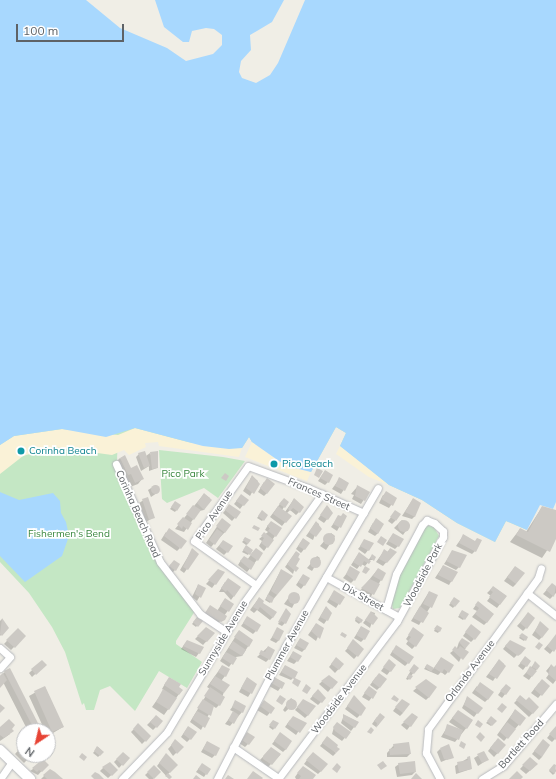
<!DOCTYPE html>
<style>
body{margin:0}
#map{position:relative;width:556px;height:779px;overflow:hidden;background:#f0eee6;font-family:Mulish,sans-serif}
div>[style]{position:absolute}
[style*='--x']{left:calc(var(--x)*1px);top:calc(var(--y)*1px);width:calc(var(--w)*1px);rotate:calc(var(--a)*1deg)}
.green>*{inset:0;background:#c4e7c4}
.sand>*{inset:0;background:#faf2d7}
.water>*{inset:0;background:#a8d8fe}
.shadow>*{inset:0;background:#0003}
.building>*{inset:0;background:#ccc9c4}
.round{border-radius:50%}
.roads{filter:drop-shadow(0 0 1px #b7b9bd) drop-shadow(0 0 1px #b7b9bd)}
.minor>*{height:7px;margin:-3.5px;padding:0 3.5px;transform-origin:3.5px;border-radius:3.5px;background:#fff}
.secondary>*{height:10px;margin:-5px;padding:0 5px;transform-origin:5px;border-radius:5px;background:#fff}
.dots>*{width:11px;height:11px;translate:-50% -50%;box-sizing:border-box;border:2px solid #fff;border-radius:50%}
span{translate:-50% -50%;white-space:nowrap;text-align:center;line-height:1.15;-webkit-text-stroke:3.5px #fff;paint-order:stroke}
.culture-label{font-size:10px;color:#0d838f}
.left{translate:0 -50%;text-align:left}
.park-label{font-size:10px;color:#36853b}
.street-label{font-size:10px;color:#5e6266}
.north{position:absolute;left:16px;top:723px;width:40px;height:40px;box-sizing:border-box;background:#fff;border:1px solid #bfc0c2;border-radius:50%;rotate:215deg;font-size:11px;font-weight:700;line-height:16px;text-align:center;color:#5e6266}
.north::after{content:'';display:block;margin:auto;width:14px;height:18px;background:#e74435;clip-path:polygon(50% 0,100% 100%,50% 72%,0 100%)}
.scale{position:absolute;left:16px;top:24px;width:108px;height:18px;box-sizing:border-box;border:2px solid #5e6266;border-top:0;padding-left:5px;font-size:12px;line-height:14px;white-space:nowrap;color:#5e6266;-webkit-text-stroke:3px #fff;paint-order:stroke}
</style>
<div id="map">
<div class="green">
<i style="clip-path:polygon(0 410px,395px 424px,527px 530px,506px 521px,495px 542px,457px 523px,422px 500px,389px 485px,340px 446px,346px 433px,336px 427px,311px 472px,252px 442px,249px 437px,242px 448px,118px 435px,117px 460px,140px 524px,195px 611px,176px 641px,176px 644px,202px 662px,187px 688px,159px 671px,135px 711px,110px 686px,100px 690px,94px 710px,86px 710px,84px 703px,82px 705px,65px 652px,52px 627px,29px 593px,0 562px)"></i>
<i style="clip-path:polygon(159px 450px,223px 457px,245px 461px,218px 498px,204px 488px,167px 503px,162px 499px)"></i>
<i style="clip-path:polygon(425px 525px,434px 527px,439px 536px,400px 608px,393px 609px,391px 601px,396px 582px)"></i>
</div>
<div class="sand">
<i style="clip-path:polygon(135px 428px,203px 446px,242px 448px,239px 457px,159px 446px,158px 442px,145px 443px,146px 447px,129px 455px,124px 450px,112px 455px,54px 447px,23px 456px,0 474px,0 445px,14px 436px,62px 429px,118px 435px)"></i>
<i style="clip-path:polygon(252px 442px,279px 461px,291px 467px,311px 472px,307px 481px,245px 457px)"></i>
<i style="clip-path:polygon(340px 446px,363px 464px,389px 485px,369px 477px,336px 454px)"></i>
</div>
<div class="water">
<i style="clip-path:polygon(0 0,86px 0,120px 28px,167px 48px,186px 61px,213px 54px,222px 45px,222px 35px,214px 29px,206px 28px,192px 31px,189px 42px,183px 42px,164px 27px,155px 0,284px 0,272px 22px,250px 35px,251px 50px,241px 61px,239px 72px,242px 78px,256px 83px,270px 75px,278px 63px,305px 0,556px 0,556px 502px,553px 509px,540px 505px,527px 530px,506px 521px,495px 542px,457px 523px,422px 500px,389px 485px,340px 446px,346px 433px,336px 427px,311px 472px,291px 467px,279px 461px,252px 442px,249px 437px,242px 448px,229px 449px,203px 446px,135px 428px,106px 437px,62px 429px,14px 436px,0 445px)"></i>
<i style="clip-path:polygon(0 492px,19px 500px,53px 493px,60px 501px,61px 513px,66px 522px,69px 536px,62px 556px,25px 582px,0 556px)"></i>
</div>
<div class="shadow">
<i style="clip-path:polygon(150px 453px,157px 468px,149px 471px,149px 466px,141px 471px,136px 457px,139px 454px,146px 456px)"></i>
<i style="clip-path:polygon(120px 458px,142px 479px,138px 484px,130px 487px,126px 478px,123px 480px,115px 463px)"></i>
<i style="clip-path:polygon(325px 471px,328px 482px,325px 485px,318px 481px)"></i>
<i style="clip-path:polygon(252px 476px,258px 481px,250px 496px,243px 491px)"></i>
<i style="clip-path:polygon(340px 478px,348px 483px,341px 494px,332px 489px)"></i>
<i style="clip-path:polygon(264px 482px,267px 493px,264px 496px,258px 492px)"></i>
<i style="clip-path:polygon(156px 485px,157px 493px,151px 497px,148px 490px)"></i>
<i style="clip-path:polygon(357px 487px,368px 493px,361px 504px,352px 499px,354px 495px,351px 494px)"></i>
<i style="clip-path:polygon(204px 494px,210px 498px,204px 510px,199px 511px,184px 532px,175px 529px)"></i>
<i style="clip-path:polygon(383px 495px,396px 498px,389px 508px,379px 503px)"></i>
<i style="clip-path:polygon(147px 498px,154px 517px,146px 522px,139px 503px)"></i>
<i style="clip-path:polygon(238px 499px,247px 500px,240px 509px,234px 504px)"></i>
<i style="clip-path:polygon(294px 499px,299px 512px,296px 515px,290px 510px,287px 513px,290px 516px,282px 526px,270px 517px,282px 501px,284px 507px,282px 510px,285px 512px)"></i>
<i style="clip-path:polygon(413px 499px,415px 516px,412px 519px,402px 516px)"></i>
<i style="clip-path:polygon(174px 504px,179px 506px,175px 512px,170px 509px)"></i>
<i style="clip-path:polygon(327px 506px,332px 513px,324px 523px,318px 519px)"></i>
<i style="clip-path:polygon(542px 507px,556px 511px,556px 537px,542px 558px,510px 542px,520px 529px,526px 532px)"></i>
<i style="clip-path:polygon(227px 508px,240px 512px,232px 521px,223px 513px)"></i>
<i style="clip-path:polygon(395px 512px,395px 521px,392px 524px,388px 521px)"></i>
<i style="clip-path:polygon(261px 513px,263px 520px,262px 521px,257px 518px)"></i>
<i style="clip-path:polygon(339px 516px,345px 517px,337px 531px,331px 527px)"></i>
<i style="clip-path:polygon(222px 519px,225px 532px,211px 547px,206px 543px)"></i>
<i style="clip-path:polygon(402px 520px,410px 525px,403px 535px,394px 528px)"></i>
<i style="clip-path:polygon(316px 522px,319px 524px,313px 540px,306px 536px)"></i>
<i style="clip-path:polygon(373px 523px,378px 533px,375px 536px,368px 532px)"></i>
<i style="clip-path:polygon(268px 525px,275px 536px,264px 551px,259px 546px,262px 541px,259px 539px,268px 532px,265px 530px)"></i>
<i style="clip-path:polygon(166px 532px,180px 548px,177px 551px,161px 540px)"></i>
<i style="clip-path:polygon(331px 533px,335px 536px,326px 550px,320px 546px)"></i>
<i style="clip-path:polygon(393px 534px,398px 546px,395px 549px,386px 544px)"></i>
<i style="clip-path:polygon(463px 536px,474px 542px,475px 551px,472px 554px,456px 546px)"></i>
<i style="clip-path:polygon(246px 538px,248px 544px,246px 545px,242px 542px)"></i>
<i style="clip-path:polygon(303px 539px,309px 543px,301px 553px,296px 549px)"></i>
<i style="clip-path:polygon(223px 541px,227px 552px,224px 555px,216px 549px)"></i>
<i style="clip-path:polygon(362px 544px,373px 544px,365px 554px,358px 549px)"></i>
<i style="clip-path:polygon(246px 547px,251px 550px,248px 555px,242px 552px)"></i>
<i style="clip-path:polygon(390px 549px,395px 552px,383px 566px,376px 562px,384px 551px,387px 552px)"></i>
<i style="clip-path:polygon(192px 550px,198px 554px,184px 573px,180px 570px)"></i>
<i style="clip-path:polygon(453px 551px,459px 567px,456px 570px,444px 564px)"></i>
<i style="clip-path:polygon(253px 552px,257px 560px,247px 572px,238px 565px,241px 560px,247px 560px)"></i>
<i style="clip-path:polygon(296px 552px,299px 554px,293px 574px,285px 567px)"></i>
<i style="clip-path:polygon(359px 553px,368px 560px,371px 557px,373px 560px,370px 560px,365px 566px,361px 564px,357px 569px,351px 565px)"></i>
<i style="clip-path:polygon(317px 556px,320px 558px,312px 571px,307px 568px)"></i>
<i style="clip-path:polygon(171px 564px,175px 570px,172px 573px,167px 570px)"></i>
<i style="clip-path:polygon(443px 566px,456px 573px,449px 585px,435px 578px)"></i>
<i style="clip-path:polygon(515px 567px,516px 584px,513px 587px,504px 581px)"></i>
<i style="clip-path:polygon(351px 568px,354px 580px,351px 583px,343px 578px)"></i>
<i style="clip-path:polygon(378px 569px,381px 580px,370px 598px,359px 592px)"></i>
<i style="clip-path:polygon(281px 570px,277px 595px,270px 603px,265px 600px)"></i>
<i style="clip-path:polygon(218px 571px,224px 572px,212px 588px,206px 584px)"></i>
<i style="clip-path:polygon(303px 575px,309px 579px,301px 589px,296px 585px)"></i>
<i style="clip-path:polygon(225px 582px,240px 587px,231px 600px,224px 592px,219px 592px)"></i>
<i style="clip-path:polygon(552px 584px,556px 587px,556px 593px,550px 599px,543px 594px)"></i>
<i style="clip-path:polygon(198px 585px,204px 589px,197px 601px,192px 597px)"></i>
<i style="clip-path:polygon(493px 587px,506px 596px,497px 608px,487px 601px,491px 596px,487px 593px)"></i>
<i style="clip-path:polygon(334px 592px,343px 597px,336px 608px,327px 602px)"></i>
<i style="clip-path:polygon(429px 592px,437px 596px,419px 625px,411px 621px)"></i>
<i style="clip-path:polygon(292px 593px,299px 594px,292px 608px,284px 604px)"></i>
<i style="clip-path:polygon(259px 598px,273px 617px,270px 620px,257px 610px,254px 613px,250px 610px)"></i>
<i style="clip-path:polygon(225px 599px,233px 604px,217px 625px,203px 616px,210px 607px,217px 611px)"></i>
<i style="clip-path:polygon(453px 600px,458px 601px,453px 608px,449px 605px)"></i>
<i style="clip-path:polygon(478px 602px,487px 622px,484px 625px,472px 617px,477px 611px,473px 609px)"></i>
<i style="clip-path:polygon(326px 607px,331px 614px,324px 624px,318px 620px)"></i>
<i style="clip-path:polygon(286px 610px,285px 623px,282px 626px,278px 624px)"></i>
<i style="clip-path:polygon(372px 612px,375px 613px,370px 628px,363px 623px)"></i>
<i style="clip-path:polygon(461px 613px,464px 619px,463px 620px,458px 617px)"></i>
<i style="clip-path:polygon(525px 617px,526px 628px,523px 631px,517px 626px)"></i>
<i style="clip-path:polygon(197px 618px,201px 621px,196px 627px,192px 624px)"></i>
<i style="clip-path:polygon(247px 618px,256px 631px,253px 634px,241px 626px)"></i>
<i style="clip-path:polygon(356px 618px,362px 620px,359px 624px,355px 621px)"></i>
<i style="clip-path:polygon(2px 619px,8px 628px,0 636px,0 621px)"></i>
<i style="clip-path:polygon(540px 623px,542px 637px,539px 640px,532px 635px)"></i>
<i style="clip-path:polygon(316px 624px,322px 628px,316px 641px,308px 635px)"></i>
<i style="clip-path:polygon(361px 627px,364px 639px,361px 642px,354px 638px)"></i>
<i style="clip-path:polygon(436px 627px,441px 628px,438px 633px,434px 631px)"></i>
<i style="clip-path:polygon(206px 628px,214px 633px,203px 645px,195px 639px)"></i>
<i style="clip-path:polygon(18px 629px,25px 636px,11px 650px,4px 644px)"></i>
<i style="clip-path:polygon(278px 629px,279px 640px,276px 643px,270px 640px)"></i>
<i style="clip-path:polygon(468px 629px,474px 639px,471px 642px,463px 636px)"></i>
<i style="clip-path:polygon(239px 631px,252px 640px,242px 656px,236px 657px,229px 667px,220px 661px)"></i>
<i style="clip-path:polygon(411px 632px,415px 646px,412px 649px,406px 644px,408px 641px,406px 639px)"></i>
<i style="clip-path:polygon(522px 634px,527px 637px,524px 641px,519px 638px)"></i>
<i style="clip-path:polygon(556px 636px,556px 647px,550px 654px,544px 649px)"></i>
<i style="clip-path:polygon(300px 639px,305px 649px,302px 652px,294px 648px)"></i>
<i style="clip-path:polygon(187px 641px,199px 653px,196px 657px,181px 649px)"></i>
<i style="clip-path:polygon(354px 641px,363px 649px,354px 659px,345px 651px)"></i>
<i style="clip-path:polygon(459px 642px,468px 643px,459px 662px,450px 653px,457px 648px)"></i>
<i style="clip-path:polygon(507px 644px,524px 648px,514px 658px,503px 649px)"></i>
<i style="clip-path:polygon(268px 647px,269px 659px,266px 662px,257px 657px)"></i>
<i style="clip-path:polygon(393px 650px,408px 663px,405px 666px,390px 655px)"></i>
<i style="clip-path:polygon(293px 652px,297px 661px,294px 664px,287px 661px)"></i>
<i style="clip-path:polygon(499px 660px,504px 664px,493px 681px,486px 677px)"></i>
<i style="clip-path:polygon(42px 661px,45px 665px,32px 677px,29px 673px)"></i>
<i style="clip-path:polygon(439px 661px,448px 672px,445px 675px,441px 672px,438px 675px,424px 669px,427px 665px,433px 669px)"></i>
<i style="clip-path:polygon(522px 661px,530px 661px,523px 670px,518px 666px)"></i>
<i style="clip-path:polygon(333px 662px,343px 664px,335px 673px,329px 667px)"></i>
<i style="clip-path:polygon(535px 663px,539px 666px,529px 680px,523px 676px)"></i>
<i style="clip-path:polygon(386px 664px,395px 665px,387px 675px,381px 671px)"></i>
<i style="clip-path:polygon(551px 665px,554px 668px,556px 666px,556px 680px,553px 684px,546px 678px,549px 674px,546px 671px)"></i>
<i style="clip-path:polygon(222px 666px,225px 676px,221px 681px,224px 692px,219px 705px,216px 708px,213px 706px,201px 730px,190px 722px,210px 689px,207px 687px)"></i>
<i style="clip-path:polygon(285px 666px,294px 677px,291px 680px,279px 675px)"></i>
<i style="clip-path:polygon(413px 667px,417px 668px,408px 680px,406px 679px)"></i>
<i style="clip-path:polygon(5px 672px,41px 731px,28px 731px,3px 682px,0 686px,0 676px)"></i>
<i style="clip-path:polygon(329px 676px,336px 682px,328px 692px,319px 684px)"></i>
<i style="clip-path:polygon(376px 677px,380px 687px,377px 690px,370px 685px)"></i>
<i style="clip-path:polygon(247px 678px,256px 685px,248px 697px,239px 692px)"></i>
<i style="clip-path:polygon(275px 678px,284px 683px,278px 691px,269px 686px)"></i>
<i style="clip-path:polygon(426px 680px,429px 697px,426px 700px,413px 691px)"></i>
<i style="clip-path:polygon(166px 682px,178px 688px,179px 694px,164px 715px,152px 707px,164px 690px,162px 689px)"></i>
<i style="clip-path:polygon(539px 683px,549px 686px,538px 698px,531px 693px)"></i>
<i style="clip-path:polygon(477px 686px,488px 699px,485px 702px,472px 693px)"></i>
<i style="clip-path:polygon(45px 687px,63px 727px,48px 736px,48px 731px,45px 731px,29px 696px)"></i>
<i style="clip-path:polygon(503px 688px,510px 688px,502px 698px,498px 695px)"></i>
<i style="clip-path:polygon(366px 691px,376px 692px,369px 701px,362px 697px)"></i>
<i style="clip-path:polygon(315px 693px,325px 698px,318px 705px,310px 699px)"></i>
<i style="clip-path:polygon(520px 697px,538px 707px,529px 717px,514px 703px)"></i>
<i style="clip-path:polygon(291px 698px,296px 702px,285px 712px,283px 710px)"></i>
<i style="clip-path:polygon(467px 698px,481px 708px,474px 717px,462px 708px)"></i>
<i style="clip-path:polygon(352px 700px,360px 715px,357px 718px,345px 709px)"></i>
<i style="clip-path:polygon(236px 702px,242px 712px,230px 726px,225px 724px,234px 712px,230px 710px)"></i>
<i style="clip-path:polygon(264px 702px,274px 708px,267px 716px,257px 710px)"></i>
<i style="clip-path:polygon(399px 703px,403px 713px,400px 716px,393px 711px)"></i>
<i style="clip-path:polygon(300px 704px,308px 715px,305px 718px,295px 710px)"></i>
<i style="clip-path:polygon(515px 710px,525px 718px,504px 741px,497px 735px)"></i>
<i style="clip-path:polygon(458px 711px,472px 721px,455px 742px,441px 737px,448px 726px,461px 730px,449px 722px)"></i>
<i style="clip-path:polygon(413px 714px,417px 717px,407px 730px,401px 725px)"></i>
<i style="clip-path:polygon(344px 715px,358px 722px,351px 731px,341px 723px)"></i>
<i style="clip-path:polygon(377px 717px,379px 724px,376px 727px,372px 724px)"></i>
<i style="clip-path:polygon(491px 718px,495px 721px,491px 726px,486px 723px)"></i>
<i style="clip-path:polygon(153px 719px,162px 721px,153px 730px,147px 725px)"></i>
<i style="clip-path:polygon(290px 720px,304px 723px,296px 735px,285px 727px)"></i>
<i style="clip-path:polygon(272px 722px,277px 723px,273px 730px,269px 727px)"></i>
<i style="clip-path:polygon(138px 725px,150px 736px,142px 744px,131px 732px)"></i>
<i style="clip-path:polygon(188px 727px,190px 739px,187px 742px,181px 737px)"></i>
<i style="clip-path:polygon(334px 727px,349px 733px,342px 741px,332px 734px)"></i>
<i style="clip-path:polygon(556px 727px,556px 738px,552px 742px,547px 738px)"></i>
<i style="clip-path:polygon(0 729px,10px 734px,0 741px)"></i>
<i style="clip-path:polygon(247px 733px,248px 744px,245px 747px,239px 743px)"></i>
<i style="clip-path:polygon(280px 734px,286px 749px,283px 752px,272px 744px)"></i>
<i style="clip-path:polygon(175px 741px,182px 747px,173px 756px,168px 749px)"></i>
<i style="clip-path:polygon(324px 741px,336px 753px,333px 756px,320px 746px)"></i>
<i style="clip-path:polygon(207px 742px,215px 755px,212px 758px,201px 752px)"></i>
<i style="clip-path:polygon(495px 742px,505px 745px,494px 757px,488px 751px)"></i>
<i style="clip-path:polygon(24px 744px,24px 755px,32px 755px,24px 763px,15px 754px)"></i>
<i style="clip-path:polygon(540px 744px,542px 757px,539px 760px,532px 754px)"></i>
<i style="clip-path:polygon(394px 745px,410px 754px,407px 757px,387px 757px,387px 753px)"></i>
<i style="clip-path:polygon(98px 747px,103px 752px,98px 757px,93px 753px)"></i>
<i style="clip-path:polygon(271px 748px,280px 755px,268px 767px,260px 760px)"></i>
<i style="clip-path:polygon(440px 749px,453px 757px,441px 762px,437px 752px)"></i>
<i style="clip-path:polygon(484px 752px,487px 760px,478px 766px,474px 758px)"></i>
<i style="clip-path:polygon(123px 753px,128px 758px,119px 768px,114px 762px)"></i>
<i style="clip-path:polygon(310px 756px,321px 771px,318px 774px,304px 764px)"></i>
<i style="clip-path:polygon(163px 758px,177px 765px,168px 774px,171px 777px,169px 779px,157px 766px)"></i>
<i style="clip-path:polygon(468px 758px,471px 769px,456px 774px,455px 766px)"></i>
<i style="clip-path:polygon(530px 758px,534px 767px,526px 774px,520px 769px)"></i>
<i style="clip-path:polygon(399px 764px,415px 772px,412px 775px,397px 777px,395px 767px)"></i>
<i style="clip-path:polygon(47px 765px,38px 775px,30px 771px,33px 769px)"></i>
<i style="clip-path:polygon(554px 765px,556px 771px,553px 775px,549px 771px)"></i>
<i style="clip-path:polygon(154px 767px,160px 772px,153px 779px,149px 779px,145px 775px)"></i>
<i style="clip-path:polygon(103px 768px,117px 770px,108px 778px,100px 771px)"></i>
<i style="clip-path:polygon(199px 768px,206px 774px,204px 777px,196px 772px)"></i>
<i style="clip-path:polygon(50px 770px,61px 779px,41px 779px)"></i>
<i style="clip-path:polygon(300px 770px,311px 779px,296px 779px,295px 777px)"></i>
</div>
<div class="building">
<i style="clip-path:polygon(145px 451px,150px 466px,144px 468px,138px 453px)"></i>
<i style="clip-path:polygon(158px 451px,158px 468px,152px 469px,150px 452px)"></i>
<i style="clip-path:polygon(125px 455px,131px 468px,137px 465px,144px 479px,135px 483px,131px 474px,128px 475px,120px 458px)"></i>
<i style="clip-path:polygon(317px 468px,323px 471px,319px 478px,314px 475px)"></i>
<i style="clip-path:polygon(325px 470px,333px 475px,329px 483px,320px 478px)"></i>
<i style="clip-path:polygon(225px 473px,229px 476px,226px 481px,221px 478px)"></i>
<i style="clip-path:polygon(252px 475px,260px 484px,254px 494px,246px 488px)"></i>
<i style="clip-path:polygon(339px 477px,349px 483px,345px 491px,335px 486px)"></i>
<i style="clip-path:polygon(267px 478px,275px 484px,267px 494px,260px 488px)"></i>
<i class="round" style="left:150.5px;top:484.5px;width:9px;height:9px"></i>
<i style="clip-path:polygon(357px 485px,370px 492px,365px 501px,355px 496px)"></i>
<i style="clip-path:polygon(386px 491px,397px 498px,393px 506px,381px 499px)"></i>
<i style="clip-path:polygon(204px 493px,212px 500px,204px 510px,197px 503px)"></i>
<i style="clip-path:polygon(241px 494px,249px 500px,244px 506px,236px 501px)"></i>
<i style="clip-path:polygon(148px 497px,155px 518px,149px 520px,142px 499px)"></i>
<i style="clip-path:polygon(284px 498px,289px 502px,285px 508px,279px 504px)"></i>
<i style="clip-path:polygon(294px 498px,304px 507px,300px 513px,293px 508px,290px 511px,288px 509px)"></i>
<i style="clip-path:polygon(413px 498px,421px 503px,415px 517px,405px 512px)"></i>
<i style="clip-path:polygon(175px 501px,181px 505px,177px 511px,171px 507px)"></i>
<i style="clip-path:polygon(229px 504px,241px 512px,236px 519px,225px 510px)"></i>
<i style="clip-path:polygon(193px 505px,201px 510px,194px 520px,186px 514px)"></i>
<i style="clip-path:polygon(327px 505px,333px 513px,328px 520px,320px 515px)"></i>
<i style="clip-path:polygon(278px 506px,292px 516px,286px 523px,273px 514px)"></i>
<i style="clip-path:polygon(542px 506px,556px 510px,556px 539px,550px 552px,516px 535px,520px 528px,528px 532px)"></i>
<i style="clip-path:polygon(262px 510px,268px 515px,264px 521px,258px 516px)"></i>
<i style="clip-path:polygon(395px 510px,401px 514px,396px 521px,390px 517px)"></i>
<i style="clip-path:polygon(343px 513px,347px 516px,341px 528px,333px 524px,338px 515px,341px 516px)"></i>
<i style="clip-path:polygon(183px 517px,192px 523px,188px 530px,183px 526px,182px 529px,177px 524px)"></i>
<i style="clip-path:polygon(222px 518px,231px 525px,225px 533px,216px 526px)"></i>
<i style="clip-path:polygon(376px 518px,384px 524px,378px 534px,370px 528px)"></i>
<i class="round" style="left:398px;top:520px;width:12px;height:12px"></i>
<i style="clip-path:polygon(271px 521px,282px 528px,276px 537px,268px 531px,270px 528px,267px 526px)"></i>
<i style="clip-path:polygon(316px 521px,322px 529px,316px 537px,309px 532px)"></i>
<i style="clip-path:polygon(254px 525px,260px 528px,258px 531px,252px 528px)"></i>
<i style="clip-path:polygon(169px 528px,187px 541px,181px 549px,164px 536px)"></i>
<i style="clip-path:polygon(217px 529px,223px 533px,215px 545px,209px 540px)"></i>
<i style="clip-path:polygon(264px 532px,274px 540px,268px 548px,261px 543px,264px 538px,261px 536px)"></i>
<i class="round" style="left:323px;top:533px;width:12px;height:12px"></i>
<i style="clip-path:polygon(393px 533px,404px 539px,399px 547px,388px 541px)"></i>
<i style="clip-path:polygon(463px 534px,475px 541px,477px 538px,482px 540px,476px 552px,459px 543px)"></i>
<i style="clip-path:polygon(381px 536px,387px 540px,383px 546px,377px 542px)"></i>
<i style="clip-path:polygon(245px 537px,251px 540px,248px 544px,243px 540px)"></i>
<i style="clip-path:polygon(303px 538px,310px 543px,305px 550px,298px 546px)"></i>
<i style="clip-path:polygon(364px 539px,374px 543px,369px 551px,360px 546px)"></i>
<i style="clip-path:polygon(223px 540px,233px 546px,228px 553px,219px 546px)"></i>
<i style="clip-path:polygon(246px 545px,253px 550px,250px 555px,243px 550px)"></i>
<i style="clip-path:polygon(192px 548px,199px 554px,188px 570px,183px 567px)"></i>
<i style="clip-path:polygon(256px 548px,263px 553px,258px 561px,250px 555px)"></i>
<i style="clip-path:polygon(390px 548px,397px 552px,387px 563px,379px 559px,384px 549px,388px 552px)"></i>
<i style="clip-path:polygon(452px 550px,467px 555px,460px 568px,446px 561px)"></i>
<i style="clip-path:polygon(296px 551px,300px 554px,298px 557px,300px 559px,296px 566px,299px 568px,296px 572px,287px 564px)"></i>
<i style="clip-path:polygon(359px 552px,371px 561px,369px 564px,364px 561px,361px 567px,353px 562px)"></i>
<i style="clip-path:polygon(372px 554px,376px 557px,374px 561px,370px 558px)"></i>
<i style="clip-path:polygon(244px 556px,255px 563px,251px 570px,240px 561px)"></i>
<i class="round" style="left:309.5px;top:556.5px;width:11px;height:11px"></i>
<i style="clip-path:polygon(174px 560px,180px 564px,176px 571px,169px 566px)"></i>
<i style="clip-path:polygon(443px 565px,458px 572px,452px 582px,438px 575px)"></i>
<i style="clip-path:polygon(350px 566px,360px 572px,355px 581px,346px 574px)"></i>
<i style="clip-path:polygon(365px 566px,370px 569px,366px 574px,362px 572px)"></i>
<i style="clip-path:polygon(515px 566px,525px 573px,516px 584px,507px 577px)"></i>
<i style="clip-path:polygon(378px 568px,386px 573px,382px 581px,373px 576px)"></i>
<i style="clip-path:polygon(218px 569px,225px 572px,216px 585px,208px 580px)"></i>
<i style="clip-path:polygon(281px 569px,293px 576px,277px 595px,271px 591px)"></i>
<i style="clip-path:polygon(303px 574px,310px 578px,305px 586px,298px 582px)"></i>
<i style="clip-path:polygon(228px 578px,241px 587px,234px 597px,227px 590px,226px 592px,221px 588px)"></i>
<i style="clip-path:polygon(370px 579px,380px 584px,374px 595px,361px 588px)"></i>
<i style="clip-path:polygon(552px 583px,556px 586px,554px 597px,546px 590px)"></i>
<i style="clip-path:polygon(198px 584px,206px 588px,201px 598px,195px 594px)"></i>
<i style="clip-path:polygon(493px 586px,507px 596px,500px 605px,489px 597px,493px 592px,490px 590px)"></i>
<i style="clip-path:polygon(334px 590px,345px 597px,340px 605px,329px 599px)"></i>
<i style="clip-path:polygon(429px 591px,438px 595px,432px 608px,423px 604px)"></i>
<i class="round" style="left:288px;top:592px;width:12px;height:12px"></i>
<i style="clip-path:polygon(268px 594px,274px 598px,272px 603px,266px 599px)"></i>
<i style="clip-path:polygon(259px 597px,264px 601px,263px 603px,277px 612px,273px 618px,260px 607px,258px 610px,253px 607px)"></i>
<i style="clip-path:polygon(454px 597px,460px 601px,455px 607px,450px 603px)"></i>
<i style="clip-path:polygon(225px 598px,234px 604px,229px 612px,220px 606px)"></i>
<i style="clip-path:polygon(478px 601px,494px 614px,487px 623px,475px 614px,479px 608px,475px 605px)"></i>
<i style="clip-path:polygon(210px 605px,227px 616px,225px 620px,221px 622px,205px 613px)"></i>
<i style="clip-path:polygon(326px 606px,332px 613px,328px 621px,320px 617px)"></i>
<i style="clip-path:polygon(420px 606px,429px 613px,423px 623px,413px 618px)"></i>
<i style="clip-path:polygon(286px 608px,291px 614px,286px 624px,281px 621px,280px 623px,278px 622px)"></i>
<i style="clip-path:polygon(462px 610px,469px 614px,465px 620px,459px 615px)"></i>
<i style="clip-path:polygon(371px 611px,378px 618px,373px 625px,365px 620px)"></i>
<i style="clip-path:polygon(528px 612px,535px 618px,527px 629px,520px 623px)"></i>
<i style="clip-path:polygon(247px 616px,261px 625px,257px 632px,243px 623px)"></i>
<i style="clip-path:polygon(357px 616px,363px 620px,361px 623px,355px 619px)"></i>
<i style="clip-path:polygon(197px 617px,203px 621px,198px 627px,193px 622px)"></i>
<i style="clip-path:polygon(2px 618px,9px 628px,2px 636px,0 634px)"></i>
<i style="clip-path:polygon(540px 621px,549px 629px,542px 638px,535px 631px)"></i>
<i style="clip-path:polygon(316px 623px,324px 628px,320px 639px,311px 631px)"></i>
<i style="clip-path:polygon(471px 624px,481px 632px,475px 640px,465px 632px)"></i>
<i style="clip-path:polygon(437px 625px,442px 628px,440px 632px,434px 629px)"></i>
<i style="clip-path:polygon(361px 626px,370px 631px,365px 640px,356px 635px)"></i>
<i style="clip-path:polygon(206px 627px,215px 633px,207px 642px,197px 636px)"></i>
<i style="clip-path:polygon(277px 627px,284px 631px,279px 641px,272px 637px)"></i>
<i style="clip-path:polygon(413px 627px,424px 635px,416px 647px,408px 641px,411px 637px,408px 635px)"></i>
<i style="clip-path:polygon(18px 628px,26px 636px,15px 648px,6px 640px)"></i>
<i style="clip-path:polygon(239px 630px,253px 640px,249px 647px,234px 637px)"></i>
<i style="clip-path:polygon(342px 632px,347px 635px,345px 638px,340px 635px)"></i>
<i style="clip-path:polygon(522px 633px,528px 637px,526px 641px,519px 636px)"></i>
<i style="clip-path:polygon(556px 634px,556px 649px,554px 652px,547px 646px)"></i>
<i style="clip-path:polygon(300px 638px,309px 643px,305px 650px,296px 645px)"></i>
<i style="clip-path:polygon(462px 638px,470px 643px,465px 649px,459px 642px)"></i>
<i style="clip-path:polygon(353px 639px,364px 649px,358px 657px,347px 648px)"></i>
<i style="clip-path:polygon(187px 640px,204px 647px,200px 654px,183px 646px)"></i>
<i style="clip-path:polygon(510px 640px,526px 648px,521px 654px,518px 656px,505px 646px)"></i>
<i style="clip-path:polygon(233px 641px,246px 650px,242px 656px,229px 648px)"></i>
<i style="clip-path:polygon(539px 642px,543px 645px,539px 650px,535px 647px)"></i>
<i style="clip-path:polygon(396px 645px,414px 657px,409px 664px,392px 652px)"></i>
<i style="clip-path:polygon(268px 646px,275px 650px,270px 660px,259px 654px,261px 650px,265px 652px)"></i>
<i style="clip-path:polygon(455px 646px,458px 649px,460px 646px,469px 652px,463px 660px,452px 650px)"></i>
<i style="clip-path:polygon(293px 651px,302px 656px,298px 662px,290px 657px)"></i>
<i style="clip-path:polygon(226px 652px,237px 658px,233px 665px,222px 658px)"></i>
<i style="clip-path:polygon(525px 656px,531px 661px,527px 667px,520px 663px)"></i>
<i style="clip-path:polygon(336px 657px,344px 664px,339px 670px,331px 664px)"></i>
<i style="clip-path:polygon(441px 657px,454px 665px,449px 673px,444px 669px,442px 673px,434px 668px)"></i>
<i style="clip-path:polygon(389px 659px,396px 665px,391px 672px,383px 667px)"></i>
<i style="clip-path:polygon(499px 659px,506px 666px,497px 679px,489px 674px)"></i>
<i style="clip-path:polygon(42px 660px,47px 665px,36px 675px,31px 669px)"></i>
<i style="clip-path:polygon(535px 661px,540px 666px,537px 670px,532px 667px)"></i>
<i style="clip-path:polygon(414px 664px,419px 668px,414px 674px,409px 671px)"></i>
<i style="clip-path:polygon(427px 664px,434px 668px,431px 672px,425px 667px)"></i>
<i style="clip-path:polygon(551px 664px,554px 667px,556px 665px,556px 681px,548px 674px)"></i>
<i style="clip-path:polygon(222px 665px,230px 669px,226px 677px,218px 672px)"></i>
<i style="clip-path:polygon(285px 665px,298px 672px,295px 678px,301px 681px,298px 687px,292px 683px,294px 679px,281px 672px)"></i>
<i style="clip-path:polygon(530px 666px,537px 671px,532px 677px,526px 673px)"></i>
<i style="clip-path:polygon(10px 668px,42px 731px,35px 731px,4px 671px)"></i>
<i style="clip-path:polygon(3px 673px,7px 680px,0 688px,0 676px)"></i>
<i style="clip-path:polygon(379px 673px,387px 679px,380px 688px,372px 682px)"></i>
<i style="clip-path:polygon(409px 674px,413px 676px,410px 680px,407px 677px)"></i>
<i style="clip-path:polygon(329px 675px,338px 682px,332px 689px,321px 681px)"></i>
<i style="clip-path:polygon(215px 676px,230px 685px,224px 693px,210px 684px)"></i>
<i style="clip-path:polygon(169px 677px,181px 684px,179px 687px,183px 690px,179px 695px,164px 685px)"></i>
<i style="clip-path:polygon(247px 677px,257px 684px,252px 694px,241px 688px)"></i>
<i style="clip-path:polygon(274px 677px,285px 683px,282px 689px,271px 683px)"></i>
<i style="clip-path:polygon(426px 679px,437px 687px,429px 698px,415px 687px)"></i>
<i style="clip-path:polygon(542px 679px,550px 686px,542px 696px,534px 689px)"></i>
<i style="clip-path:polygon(480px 682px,494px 692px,488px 700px,475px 690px)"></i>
<i style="clip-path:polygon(306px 684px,311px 688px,307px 694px,302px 691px)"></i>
<i style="clip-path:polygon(506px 684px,511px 688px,506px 695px,500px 691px)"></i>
<i style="clip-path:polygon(45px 686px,64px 727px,52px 732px,34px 691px)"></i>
<i style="clip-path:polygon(369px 686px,377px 692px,373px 699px,364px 693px)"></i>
<i style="clip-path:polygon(210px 687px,225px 697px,220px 706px,204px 696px)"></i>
<i style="clip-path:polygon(163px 689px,177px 698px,169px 710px,156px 702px)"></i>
<i style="clip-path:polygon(318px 689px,326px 698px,322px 703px,312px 696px)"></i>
<i style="clip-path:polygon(280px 695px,286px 699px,282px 705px,276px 701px)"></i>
<i style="clip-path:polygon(354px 695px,366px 708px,361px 716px,347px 706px)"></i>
<i style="clip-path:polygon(394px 695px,399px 699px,397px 702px,391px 699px)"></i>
<i style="clip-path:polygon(520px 695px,526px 700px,529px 697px,539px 707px,533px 714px,516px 700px)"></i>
<i style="clip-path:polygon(467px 696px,483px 708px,478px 714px,464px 705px)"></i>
<i class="round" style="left:285.5px;top:698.5px;width:11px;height:11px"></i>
<i style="clip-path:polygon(203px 699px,214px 706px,211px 716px,197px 708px)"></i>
<i style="clip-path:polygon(303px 699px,316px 706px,308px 716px,297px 707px)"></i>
<i style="clip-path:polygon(402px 699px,410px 704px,403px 713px,395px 707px)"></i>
<i style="clip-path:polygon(235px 700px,246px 706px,243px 713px,232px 707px)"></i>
<i style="clip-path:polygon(264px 700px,275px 708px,271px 714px,260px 706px)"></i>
<i style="clip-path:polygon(502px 703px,507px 707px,502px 713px,497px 709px)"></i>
<i style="clip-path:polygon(0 704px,5px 708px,0 713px)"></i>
<i style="clip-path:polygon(515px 709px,526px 718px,520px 726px,510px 718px)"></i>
<i style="clip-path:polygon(458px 710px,473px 720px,467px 729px,452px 718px)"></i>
<i style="clip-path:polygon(197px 711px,210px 718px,205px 728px,192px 719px)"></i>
<i style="clip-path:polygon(233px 711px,239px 715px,234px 724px,228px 720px)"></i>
<i style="clip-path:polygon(380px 713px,385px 717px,376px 728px,377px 723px,374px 721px)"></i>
<i style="clip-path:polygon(412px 713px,418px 717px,411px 727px,403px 722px)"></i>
<i style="clip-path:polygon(343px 714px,359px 722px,355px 728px,343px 720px)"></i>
<i style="clip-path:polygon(156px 715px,163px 721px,157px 728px,150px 722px)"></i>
<i style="clip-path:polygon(293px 716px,307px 723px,300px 733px,287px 724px)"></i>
<i style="clip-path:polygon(491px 716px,497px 721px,492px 726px,487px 721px)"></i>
<i style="clip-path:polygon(9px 719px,15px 725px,12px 729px,14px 731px,4px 738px,0 735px,0 727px)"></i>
<i style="clip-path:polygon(273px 720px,279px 723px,275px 729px,269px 725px)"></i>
<i style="clip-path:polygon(478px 720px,483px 724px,480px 728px,475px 725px)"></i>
<i style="clip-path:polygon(337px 722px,351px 732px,346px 739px,335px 731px,333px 727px)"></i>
<i style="clip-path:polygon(507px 722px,516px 729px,508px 739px,500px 732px)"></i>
<i style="clip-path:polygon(138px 723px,151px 736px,146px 742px,133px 729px)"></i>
<i style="clip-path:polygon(447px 724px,463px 730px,459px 740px,444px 734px)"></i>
<i style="clip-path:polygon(188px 726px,197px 732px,191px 740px,183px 734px)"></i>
<i style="clip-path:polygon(556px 726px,556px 740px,549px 734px)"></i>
<i style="clip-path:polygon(371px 727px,374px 730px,371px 734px,367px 732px)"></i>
<i style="clip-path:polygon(247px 732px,255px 737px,249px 745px,242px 740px)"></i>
<i style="clip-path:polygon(280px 732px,292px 741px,286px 750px,274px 741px)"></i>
<i style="clip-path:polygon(480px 732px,485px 737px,481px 742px,476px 737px)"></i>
<i style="clip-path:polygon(327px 736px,338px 745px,337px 747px,340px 749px,336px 753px,322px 743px)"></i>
<i style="clip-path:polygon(498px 738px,506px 745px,498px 754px,490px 748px)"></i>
<i style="clip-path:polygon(175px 739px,184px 747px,177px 754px,171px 745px)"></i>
<i style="clip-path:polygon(543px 739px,550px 745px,542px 757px,534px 751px)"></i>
<i style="clip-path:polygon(207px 741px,220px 748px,216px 756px,203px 749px)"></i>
<i style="clip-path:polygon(461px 741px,466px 744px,464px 749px,459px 746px)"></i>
<i style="clip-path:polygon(24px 742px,24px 755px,33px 755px,28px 761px,17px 750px)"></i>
<i style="clip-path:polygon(409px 742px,411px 754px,390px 755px,389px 749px,394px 748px,393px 744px)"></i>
<i style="clip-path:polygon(449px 744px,454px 758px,447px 760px,444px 759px,440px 748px)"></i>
<i style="clip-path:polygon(49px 745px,53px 749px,49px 753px,48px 752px)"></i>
<i style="clip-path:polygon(97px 746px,104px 752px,100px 756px,94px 751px)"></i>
<i style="clip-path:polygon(271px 747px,281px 754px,272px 765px,263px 759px,263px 756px)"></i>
<i style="clip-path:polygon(484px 751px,489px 760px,482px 763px,477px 754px)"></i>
<i style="clip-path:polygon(123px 752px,130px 758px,123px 766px,116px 759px)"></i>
<i style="clip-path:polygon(313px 752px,328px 764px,321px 772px,306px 760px)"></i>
<i style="clip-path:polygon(82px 753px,87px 757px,84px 761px,79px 757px)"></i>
<i style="clip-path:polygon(166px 753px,178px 765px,170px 773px,159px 763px)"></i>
<i style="clip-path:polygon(470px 756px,472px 769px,459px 772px,457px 762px,468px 760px,467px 757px)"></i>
<i style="clip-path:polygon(530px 757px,538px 764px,530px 771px,522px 765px)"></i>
<i style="clip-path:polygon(43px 759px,49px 765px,42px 772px,39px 770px,37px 772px,32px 768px)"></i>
<i style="clip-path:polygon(383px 761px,387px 766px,381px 770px,377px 765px)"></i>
<i style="clip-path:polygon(415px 761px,416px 772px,400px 774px,398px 763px)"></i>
<i style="clip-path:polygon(110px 762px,118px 770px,112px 776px,102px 767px)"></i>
<i style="clip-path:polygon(202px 763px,211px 769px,207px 775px,198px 769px)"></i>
<i style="clip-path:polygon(337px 763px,341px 767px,337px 773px,332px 769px)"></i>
<i style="clip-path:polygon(554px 764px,556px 765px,555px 774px,549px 770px)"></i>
<i style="clip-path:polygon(154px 765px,161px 772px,154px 779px,147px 772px)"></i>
<i style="clip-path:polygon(303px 766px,316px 775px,313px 779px,299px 779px,301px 776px,297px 773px)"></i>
<i style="clip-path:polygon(50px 769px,55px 772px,63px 779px,47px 779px,43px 775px)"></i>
<i style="clip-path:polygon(253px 771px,263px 778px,262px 779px,247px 779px)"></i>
<i style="clip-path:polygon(517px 771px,523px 777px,521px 779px,509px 779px)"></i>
<i style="clip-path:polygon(95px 772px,99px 774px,104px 779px,94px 779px,91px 776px)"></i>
<i style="clip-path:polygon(168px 773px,172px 777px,170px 779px,165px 776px)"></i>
<i style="clip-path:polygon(416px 773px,422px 779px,411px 779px)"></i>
<i style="clip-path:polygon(196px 775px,201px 779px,193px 779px)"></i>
<i style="clip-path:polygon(228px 775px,234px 779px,225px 779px)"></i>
</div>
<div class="roads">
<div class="minor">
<i style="--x:116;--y:464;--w:107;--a:65.8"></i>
<i style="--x:160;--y:562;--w:66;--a:52.4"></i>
<i style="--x:200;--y:614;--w:32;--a:34"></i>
<i style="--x:326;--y:577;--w:83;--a:28.7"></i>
<i style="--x:256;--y:585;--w:76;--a:-144.6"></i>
<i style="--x:194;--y:541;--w:92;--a:-54.2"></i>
<i style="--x:248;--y:466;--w:64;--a:20.1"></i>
<i style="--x:308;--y:488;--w:61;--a:24.1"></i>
<i style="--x:527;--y:593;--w:37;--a:38"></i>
<i style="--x:0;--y:648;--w:13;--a:42"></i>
<i style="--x:10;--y:657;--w:15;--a:132"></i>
<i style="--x:233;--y:747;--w:55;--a:34.6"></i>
<i style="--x:0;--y:779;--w:21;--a:-55"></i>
<i style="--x:122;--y:779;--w:65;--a:-46.2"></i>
<i style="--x:167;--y:732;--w:152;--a:-59.2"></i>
<i style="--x:245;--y:601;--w:132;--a:-54.3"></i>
<i style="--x:217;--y:779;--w:148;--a:-62.7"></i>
<i style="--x:285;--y:647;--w:184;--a:-59.7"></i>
<i style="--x:278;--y:779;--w:198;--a:-53"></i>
<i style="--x:397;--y:621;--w:96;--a:-61.3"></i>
<i style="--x:443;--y:537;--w:6;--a:-90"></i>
<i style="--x:443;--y:531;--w:12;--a:-138"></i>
<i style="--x:434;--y:523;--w:8;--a:-157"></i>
<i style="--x:427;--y:520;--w:7;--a:135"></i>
<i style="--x:422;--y:525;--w:55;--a:118"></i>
<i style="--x:396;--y:574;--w:37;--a:106"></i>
<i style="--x:440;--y:779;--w:30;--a:-118"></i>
<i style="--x:426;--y:753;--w:24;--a:-85"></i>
<i style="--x:428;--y:729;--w:187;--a:-53.9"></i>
<i style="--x:538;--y:578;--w:10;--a:-73"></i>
<i style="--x:482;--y:779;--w:25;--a:-32"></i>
<i style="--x:503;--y:766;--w:82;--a:-49.5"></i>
</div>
<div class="secondary">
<i style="--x:0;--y:750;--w:42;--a:44"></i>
</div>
</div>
<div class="dots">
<i style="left:21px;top:451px;background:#0f9aa8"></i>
<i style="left:274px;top:464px;background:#0f9aa8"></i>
</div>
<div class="culture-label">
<span class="left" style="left:29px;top:451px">Corinha Beach</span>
<span class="left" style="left:282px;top:464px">Pico Beach</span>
</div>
<div class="park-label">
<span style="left:183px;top:474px">Pico Park</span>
<span style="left:69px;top:534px">Fishermen's Bend</span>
</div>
<div class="street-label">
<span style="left:319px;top:494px;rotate:24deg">Frances Street</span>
<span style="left:138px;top:514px;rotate:66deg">Corinha Beach Road</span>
<span style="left:214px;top:515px;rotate:-56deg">Pico Avenue</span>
<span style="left:423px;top:575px;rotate:-62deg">Woodside Park</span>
<span style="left:363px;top:597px;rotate:29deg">Dix Street</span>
<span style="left:223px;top:638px;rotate:-59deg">Sunnyside Avenue</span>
<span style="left:287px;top:645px;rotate:-61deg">Plummer Avenue</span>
<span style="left:470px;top:671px;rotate:-53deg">Orlando Avenue</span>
<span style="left:339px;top:699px;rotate:-53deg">Woodside Avenue</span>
<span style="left:521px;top:744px;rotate:-48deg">Bartlett Road</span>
</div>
<div class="north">N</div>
<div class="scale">100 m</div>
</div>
